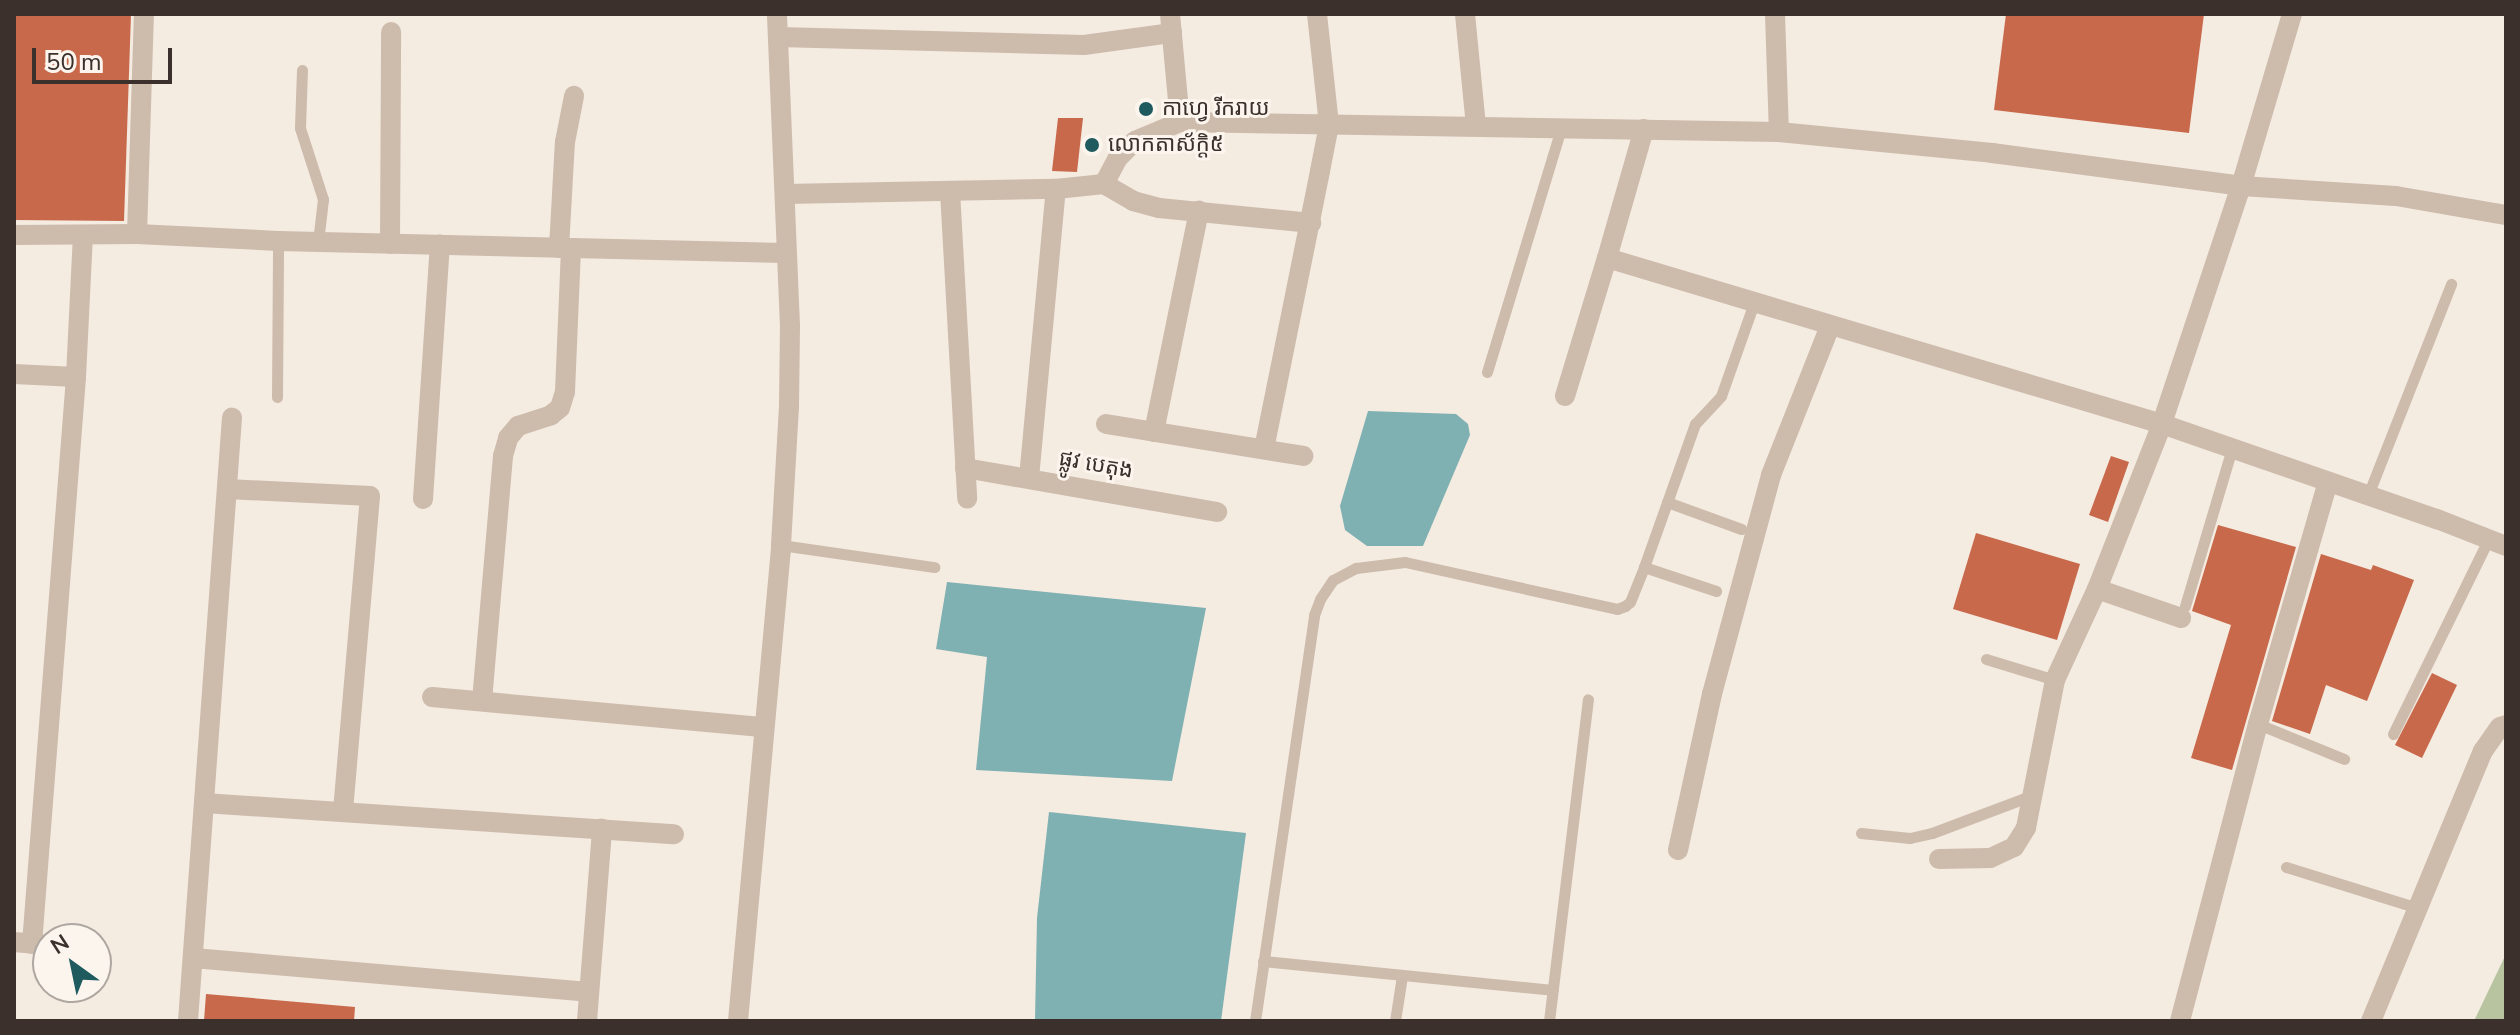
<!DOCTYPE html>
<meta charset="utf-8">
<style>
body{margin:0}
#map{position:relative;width:2520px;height:1035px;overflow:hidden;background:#f4ebe1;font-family:"Nunito Sans","Noto Sans Khmer",sans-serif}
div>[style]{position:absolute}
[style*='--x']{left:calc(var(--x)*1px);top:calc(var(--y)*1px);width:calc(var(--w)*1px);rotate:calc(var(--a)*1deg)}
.green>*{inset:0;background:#b8c4a0}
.water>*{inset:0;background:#7fb0b2}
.building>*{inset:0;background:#c8694b}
.service>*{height:11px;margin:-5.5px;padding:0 5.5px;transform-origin:5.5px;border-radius:5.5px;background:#cdbbac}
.minor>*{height:20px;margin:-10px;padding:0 10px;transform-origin:10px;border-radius:10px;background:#cdbbac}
.tertiary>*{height:20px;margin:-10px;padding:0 10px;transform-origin:10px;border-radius:10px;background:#cdbbac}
.dots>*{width:22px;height:22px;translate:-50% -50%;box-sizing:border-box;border:4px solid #fbf5ee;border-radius:50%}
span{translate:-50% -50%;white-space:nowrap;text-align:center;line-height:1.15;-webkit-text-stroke:6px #fbf5ee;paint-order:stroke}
.poi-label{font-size:22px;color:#3b302b}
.left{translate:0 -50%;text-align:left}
.street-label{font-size:22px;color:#3b302b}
.frame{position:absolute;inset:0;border:16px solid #3b302b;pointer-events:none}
.north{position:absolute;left:32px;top:923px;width:80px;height:80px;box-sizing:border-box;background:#fbf5ee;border:2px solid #aea6a0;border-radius:50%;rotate:327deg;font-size:22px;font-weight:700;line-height:32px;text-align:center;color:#3b302b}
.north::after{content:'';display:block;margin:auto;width:28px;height:36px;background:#1f5a5e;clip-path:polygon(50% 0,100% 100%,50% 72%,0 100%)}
.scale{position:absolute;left:32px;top:48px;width:140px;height:36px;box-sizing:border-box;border:4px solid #3b302b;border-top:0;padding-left:10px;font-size:24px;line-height:28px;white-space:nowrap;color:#3b302b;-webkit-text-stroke:6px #fbf5ee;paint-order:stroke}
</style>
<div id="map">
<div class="green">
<i style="clip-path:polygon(2506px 954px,2506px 1021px,2474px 1021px)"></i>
</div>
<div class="water">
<i style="clip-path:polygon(1368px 411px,1456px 414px,1468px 424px,1470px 435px,1423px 546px,1367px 546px,1345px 530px,1340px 506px)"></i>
<i style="clip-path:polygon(947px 582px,1206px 608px,1172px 781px,976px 770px,987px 657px,936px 649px)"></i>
<i style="clip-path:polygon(1049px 812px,1246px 833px,1221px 1021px,1035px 1021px,1037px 918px)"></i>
</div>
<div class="building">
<i style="clip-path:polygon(14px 14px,131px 14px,124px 221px,14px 220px)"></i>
<i style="clip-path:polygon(2006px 14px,2204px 14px,2189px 133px,1994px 110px)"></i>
<i style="clip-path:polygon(1058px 118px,1083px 118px,1077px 172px,1052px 171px)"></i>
<i style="clip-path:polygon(2111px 456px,2129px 462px,2108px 522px,2089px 515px)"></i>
<i style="clip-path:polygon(2218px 525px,2296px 547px,2232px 770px,2191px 758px,2231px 625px,2192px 611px)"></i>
<i style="clip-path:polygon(1976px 533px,2080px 564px,2057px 640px,1953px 609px)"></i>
<i style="clip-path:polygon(2321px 554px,2371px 570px,2373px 565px,2414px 580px,2367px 701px,2326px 685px,2310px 734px,2272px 721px)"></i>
<i style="clip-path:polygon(2432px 673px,2457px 685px,2422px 758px,2395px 745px)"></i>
<i style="clip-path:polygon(206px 994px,355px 1007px,354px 1021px,204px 1021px)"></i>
</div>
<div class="service">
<i style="--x:302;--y:70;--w:58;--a:92"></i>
<i style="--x:300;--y:128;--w:75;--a:72.1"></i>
<i style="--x:323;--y:199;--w:43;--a:96.6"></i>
<i style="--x:1487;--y:372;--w:255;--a:-73.1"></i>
<i style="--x:277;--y:397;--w:156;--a:-89.6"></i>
<i style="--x:2368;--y:495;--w:227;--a:-68.5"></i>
<i style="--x:1667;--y:502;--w:79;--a:20"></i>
<i style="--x:781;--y:545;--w:155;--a:8.2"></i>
<i style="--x:1644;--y:567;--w:76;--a:18.4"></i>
<i style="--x:2185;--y:606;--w:165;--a:-73.4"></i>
<i style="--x:1986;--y:659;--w:72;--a:16.9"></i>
<i style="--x:2258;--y:724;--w:93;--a:22.1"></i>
<i style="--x:2393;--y:734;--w:216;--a:-63.9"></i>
<i style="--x:1861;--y:833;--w:49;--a:5.8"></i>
<i style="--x:1910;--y:838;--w:23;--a:-13"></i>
<i style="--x:1932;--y:833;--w:108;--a:-20.6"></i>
<i style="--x:2286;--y:867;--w:138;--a:17.3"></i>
<i style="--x:1263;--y:961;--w:291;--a:5.7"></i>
<i style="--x:1255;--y:1021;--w:410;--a:-81.7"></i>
<i style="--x:1314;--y:615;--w:17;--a:-69"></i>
<i style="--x:1320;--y:599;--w:23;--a:-56"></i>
<i style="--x:1333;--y:580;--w:26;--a:-28"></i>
<i style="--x:1356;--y:568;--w:49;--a:-7"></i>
<i style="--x:1405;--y:562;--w:217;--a:12.5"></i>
<i style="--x:1617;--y:609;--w:9;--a:-21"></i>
<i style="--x:1625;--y:606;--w:6;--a:-39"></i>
<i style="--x:1630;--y:602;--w:38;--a:-68"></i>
<i style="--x:1644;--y:567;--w:152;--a:-70.4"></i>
<i style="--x:1695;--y:424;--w:38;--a:-47"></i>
<i style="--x:1721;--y:396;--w:99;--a:-70.5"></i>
<i style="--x:1395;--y:1021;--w:46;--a:-81.2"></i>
<i style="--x:1549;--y:1021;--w:324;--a:-83.1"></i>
</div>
<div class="minor">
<i style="--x:1170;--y:14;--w:108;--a:84.7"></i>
<i style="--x:1465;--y:14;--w:113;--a:84.4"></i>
<i style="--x:1775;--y:14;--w:118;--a:88.1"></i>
<i style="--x:778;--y:37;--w:306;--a:1.5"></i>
<i style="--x:1084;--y:45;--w:89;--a:-7.8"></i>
<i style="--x:1644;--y:129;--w:134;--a:106"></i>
<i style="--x:1607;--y:258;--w:579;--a:16.65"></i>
<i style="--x:2162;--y:424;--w:177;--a:111.5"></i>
<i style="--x:2097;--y:589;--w:100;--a:114.8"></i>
<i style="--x:2055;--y:680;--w:151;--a:101.1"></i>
<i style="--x:2026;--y:828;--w:22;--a:122"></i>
<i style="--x:2014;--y:847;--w:26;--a:155"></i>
<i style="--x:1990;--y:858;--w:51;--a:178.9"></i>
<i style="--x:1104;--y:184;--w:34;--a:30"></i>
<i style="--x:1133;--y:201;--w:27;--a:15"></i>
<i style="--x:1159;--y:208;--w:153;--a:5.6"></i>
<i style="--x:2241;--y:186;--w:155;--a:3.7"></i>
<i style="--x:2396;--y:196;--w:112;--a:9.8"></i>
<i style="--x:950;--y:191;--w:308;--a:86.8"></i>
<i style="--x:137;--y:234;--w:220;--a:-88.2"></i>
<i style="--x:390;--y:244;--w:212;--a:-89.7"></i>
<i style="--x:559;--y:248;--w:106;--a:-86.8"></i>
<i style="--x:565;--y:142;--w:47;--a:-78.9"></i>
<i style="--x:14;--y:374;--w:62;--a:2.8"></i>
<i style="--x:1565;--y:396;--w:144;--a:-73.1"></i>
<i style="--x:1106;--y:424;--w:200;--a:9.2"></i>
<i style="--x:1154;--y:432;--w:226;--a:-78.5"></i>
<i style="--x:1264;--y:449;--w:284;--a:-78.6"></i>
<i style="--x:965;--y:468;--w:256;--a:9.9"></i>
<i style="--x:1029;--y:478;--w:290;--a:-84.7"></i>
<i style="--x:227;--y:489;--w:143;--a:2.8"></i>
<i style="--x:370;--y:496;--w:317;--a:94.9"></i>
<i style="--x:423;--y:499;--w:255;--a:-86.2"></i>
<i style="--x:2097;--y:589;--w:89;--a:19"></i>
<i style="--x:432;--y:697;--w:331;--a:5.2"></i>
<i style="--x:482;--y:701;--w:246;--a:-85.1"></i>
<i style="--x:503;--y:456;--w:19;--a:-74"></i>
<i style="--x:508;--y:438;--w:16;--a:-50"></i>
<i style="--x:518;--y:426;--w:35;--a:-18"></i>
<i style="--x:551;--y:415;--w:11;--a:-38"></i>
<i style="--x:560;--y:408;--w:17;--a:-73"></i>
<i style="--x:565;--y:392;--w:144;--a:-87.6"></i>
<i style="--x:204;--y:803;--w:471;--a:3.8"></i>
<i style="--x:1678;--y:850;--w:160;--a:-77.7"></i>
<i style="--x:1712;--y:694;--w:227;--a:-74.9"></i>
<i style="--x:1771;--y:475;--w:160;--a:-68.4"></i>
<i style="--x:14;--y:942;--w:34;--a:5"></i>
<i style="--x:32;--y:944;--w:569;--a:-85.56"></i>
<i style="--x:76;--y:377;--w:141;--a:-87.2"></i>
<i style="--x:193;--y:958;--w:397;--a:4.9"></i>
<i style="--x:188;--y:1021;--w:605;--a:-85.83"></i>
<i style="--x:587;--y:1021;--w:193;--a:-85.5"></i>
<i style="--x:2180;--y:1021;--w:307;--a:-75.3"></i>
<i style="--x:2258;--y:724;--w:252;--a:-73.9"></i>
<i style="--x:2371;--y:1021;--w:292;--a:-67.5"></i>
<i style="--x:2483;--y:751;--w:29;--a:-55"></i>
<i style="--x:2500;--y:727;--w:6;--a:-18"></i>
</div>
<div class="tertiary">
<i style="--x:1317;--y:14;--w:112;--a:83.8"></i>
<i style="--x:1329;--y:125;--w:47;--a:101.1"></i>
<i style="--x:2292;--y:14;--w:179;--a:106.5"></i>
<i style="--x:2241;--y:186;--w:251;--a:108.4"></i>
<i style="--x:2162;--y:424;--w:291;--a:19.1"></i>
<i style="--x:2437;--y:519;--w:74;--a:21.4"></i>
<i style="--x:785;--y:194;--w:271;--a:-1.1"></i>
<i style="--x:1056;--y:189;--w:48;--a:-5.9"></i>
<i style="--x:1104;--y:184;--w:30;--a:-62"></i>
<i style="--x:1118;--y:158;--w:24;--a:-45"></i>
<i style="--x:1135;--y:141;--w:49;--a:-22.9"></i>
<i style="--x:1180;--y:122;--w:599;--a:0.96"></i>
<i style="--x:1779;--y:132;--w:214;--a:5.6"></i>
<i style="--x:1992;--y:153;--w:251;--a:7.5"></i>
<i style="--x:14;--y:235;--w:123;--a:-0.5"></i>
<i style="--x:137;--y:234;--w:141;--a:2.8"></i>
<i style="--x:278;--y:241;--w:508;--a:1.35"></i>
<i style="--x:738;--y:1021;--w:478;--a:-84.8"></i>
<i style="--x:781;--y:545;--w:138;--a:-86.7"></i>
<i style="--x:789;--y:407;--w:81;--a:-89.3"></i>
<i style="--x:790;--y:326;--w:312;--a:-92.4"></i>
</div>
<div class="dots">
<i style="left:1146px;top:109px;background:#1f5a5e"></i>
<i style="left:1092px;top:145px;background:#1f5a5e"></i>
</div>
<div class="poi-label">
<span class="left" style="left:1162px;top:109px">កាហ្វេ រីករាយ</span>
<span class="left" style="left:1108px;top:145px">លោកតាស័ក្តិ៥</span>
</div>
<div class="street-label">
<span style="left:1096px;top:465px;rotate:10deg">ផ្លូវ បេតុង</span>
</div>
<div class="frame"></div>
<div class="north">N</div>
<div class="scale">50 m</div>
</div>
